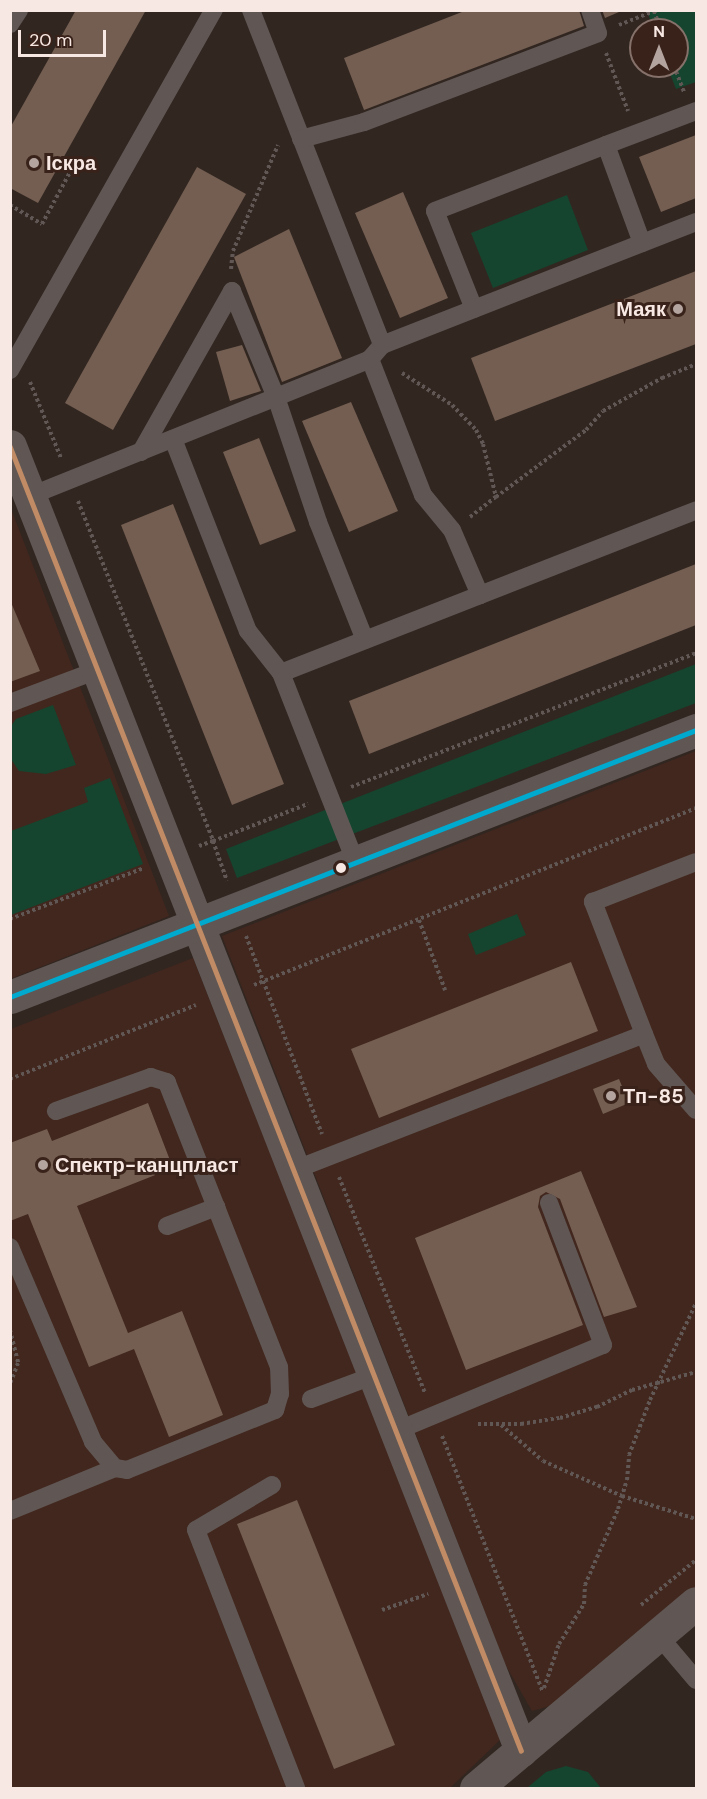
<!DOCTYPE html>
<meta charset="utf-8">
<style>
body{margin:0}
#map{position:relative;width:707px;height:1799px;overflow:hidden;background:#322621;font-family:"DM Sans",sans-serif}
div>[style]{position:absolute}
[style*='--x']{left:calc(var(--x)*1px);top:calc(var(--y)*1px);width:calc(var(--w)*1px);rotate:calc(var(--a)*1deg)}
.built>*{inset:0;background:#42271e}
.green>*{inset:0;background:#15452e}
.building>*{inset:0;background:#735e51}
.path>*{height:4px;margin-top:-2px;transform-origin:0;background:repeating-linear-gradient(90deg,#615855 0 3px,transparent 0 6px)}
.service>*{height:18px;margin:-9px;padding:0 9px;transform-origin:9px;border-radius:9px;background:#605754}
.minor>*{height:33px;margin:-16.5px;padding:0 16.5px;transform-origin:16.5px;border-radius:16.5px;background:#605754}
.tertiary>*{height:33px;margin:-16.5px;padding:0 16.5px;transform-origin:16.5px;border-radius:16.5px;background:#605754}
.bus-1>*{height:4.5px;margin:-2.25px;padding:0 2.25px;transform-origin:2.25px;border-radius:2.25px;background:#00a9ce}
.bus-2>*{height:4.5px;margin:-2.25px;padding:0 2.25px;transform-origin:2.25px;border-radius:2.25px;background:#c18c65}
.dots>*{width:16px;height:16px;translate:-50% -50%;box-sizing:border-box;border:3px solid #39221a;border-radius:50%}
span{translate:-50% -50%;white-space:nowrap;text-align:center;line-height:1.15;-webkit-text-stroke:6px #39221a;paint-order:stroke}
.poi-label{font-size:20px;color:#f8e8e3;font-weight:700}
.left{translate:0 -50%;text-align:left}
.right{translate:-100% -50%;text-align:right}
.frame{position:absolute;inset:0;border:12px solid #f8e8e3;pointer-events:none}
.north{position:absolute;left:629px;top:18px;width:60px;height:60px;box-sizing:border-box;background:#39221a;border:2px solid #85716a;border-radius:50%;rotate:0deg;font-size:16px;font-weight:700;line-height:24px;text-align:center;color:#f8e8e3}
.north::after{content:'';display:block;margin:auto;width:21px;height:27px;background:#b3a49f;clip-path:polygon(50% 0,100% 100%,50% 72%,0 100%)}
.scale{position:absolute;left:18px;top:30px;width:88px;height:27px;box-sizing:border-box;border:3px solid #f8e8e3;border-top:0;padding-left:8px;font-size:18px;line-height:21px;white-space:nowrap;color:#f8e8e3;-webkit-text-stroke:4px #39221a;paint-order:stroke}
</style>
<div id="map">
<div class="built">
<i style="clip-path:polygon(11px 509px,169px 916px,10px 979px)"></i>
<i style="clip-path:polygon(696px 751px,696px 1593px,574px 1699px,532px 1711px,505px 1664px,222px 936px)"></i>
<i style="clip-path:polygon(193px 958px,502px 1738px,450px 1788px,11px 1788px,11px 1029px)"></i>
</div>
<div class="green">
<i style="clip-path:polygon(647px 11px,696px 11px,696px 82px,676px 89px,667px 66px,677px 66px,677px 30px,654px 30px)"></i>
<i style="clip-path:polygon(567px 195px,588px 250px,493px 288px,471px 233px)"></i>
<i style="clip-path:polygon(696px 664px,696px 703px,237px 878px,226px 849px)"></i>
<i style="clip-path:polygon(53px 705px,76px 765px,46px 774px,19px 771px,11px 759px,11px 726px,16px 719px)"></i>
<i style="clip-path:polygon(110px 778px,143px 864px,11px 915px,11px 831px,88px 802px,84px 788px)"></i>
<i style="clip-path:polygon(517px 914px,526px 935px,476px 955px,468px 934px)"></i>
<i style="clip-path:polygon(566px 1766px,588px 1772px,601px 1788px,527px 1788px,546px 1772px)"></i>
</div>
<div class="building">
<i style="clip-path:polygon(76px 10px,146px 10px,38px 203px,10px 188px,10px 128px)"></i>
<i style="clip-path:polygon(467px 10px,579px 10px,584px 26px,364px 110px,344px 58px)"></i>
<i style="clip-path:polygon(602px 10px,619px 10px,619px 12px,605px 18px)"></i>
<i style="clip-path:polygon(696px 135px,696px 198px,661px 212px,639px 157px)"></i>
<i style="clip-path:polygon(197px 167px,246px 194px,113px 430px,65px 403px)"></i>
<i style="clip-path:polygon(403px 192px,448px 298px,400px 318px,355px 213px)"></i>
<i style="clip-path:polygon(289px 229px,342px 358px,282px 382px,234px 257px)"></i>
<i style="clip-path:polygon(696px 271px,696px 344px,495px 421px,471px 358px)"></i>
<i style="clip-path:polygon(242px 345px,261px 391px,230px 401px,216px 352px)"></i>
<i style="clip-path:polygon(351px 402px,398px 511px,349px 532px,302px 421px)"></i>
<i style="clip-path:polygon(259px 438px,296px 531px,260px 545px,223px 452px)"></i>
<i style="clip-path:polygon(173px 504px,284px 784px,232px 805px,121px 525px)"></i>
<i style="clip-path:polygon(696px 564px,696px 625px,369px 754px,349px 701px)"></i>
<i style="clip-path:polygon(10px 600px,40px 671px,10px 682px)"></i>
<i style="clip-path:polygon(571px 962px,598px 1031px,379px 1118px,351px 1049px)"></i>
<i style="clip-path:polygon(619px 1079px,629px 1103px,603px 1114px,593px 1089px)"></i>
<i style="clip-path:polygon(148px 1103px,173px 1168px,77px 1206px,128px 1333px,182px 1311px,223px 1415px,169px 1437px,134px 1349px,89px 1367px,28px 1214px,10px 1221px,10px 1143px,47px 1129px,52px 1141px)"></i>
<i style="clip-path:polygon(581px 1171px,637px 1307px,604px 1317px,560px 1199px,546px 1192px,540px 1196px,538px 1207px,583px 1325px,466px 1370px,415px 1238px)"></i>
<i style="clip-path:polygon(297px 1500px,395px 1745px,334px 1769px,237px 1524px)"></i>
</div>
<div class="path">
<i style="--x:654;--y:11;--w:20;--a:70"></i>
<i style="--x:619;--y:25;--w:41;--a:-21.5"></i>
<i style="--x:606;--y:53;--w:62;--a:69.2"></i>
<i style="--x:674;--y:66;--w:28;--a:69"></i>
<i style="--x:10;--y:205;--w:37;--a:31"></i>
<i style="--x:42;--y:224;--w:69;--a:-61.6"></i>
<i style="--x:231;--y:269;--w:18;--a:-84"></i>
<i style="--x:233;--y:251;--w:115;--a:-67"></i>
<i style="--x:402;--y:373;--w:59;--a:32.6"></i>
<i style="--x:452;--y:405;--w:35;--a:46"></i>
<i style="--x:476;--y:430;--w:16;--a:63"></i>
<i style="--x:483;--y:444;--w:55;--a:76.2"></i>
<i style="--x:496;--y:497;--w:112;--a:-36.7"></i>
<i style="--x:586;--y:430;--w:25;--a:-48"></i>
<i style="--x:603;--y:411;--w:68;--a:-29.2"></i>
<i style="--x:662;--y:378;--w:37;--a:-22"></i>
<i style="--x:30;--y:382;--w:82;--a:67.8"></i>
<i style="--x:78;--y:501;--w:366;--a:68.3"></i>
<i style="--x:213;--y:841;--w:102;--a:-21.3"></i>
<i style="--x:470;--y:517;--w:33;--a:-38"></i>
<i style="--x:351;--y:787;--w:370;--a:-21.2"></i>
<i style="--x:199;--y:846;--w:15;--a:-20"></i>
<i style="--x:213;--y:841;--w:42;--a:70.7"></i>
<i style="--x:10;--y:919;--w:143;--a:-20.8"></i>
<i style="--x:419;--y:920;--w:75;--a:69.6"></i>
<i style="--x:246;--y:936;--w:212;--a:69"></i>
<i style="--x:254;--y:985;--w:476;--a:-21.8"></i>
<i style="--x:10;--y:1079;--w:200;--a:-21.7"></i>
<i style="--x:339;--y:1177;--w:232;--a:68.3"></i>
<i style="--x:10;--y:1330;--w:34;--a:76"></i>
<i style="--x:18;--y:1363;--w:22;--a:111"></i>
<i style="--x:478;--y:1424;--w:43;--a:0"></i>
<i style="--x:521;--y:1424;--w:39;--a:-9"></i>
<i style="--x:560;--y:1418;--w:39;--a:-17"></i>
<i style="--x:597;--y:1407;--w:39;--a:-26"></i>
<i style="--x:632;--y:1390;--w:66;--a:-15.7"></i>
<i style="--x:501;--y:1425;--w:55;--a:40.6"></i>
<i style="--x:543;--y:1461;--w:86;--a:23.9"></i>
<i style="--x:622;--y:1496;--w:77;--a:17.3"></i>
<i style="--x:442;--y:1436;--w:275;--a:68.5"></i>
<i style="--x:641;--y:1605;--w:71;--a:-39.3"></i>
<i style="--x:382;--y:1610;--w:49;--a:-19.2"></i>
<i style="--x:544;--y:1688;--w:46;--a:-71.2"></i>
<i style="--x:559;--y:1644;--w:47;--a:-58"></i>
<i style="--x:584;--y:1604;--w:19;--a:-87"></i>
<i style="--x:585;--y:1585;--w:83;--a:-66.5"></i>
<i style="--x:618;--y:1509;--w:30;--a:-73"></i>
<i style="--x:627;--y:1480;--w:25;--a:-85"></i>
<i style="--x:629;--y:1455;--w:59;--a:-69.1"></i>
<i style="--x:650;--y:1400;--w:107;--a:-64.6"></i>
</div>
<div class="service">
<i style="--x:251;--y:10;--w:360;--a:68.6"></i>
<i style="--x:10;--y:24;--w:17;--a:-57"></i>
<i style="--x:301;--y:139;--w:65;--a:-15.1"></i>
<i style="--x:364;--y:122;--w:250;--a:-20.8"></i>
<i style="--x:598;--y:33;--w:24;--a:-109"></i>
<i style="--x:642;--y:243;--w:104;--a:-110.2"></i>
<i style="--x:606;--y:145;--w:96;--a:-20.7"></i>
<i style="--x:474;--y:309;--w:105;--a:-111.7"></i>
<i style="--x:435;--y:211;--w:183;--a:-21.1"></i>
<i style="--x:370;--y:359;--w:146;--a:68.7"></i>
<i style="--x:423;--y:495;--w:45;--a:50.4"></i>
<i style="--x:452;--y:530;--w:71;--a:66.7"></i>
<i style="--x:10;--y:370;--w:414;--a:-60.5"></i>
<i style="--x:173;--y:439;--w:206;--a:68.7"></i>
<i style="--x:248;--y:631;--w:53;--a:51.8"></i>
<i style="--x:281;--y:673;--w:204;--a:68.5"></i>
<i style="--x:141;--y:452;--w:185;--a:-60.5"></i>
<i style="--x:232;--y:291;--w:115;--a:67.5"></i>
<i style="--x:276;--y:397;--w:132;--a:71.4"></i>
<i style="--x:318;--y:522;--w:127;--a:68.3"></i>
<i style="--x:30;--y:496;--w:367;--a:-21.9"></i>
<i style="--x:370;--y:359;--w:18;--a:-49"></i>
<i style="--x:382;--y:345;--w:337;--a:-21.4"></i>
<i style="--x:281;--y:673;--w:446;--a:-21.4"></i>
<i style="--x:10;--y:703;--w:94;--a:-20.6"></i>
<i style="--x:644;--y:1034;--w:32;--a:68"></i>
<i style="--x:656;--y:1064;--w:61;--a:49"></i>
<i style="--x:294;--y:1170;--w:375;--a:-21.2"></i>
<i style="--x:644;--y:1034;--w:142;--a:-111.1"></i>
<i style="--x:593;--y:902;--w:110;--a:-21.2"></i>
<i style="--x:167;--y:1226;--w:53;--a:-21.2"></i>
<i style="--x:10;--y:1247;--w:212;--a:66.9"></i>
<i style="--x:93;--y:1442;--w:34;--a:50"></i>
<i style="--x:115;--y:1468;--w:12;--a:9"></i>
<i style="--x:127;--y:1470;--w:160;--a:-22.1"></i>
<i style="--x:275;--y:1410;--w:17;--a:-73"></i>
<i style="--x:280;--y:1394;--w:27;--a:-92"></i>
<i style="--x:279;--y:1367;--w:306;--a:-111.5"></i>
<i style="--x:167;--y:1082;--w:17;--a:-163"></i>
<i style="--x:151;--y:1077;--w:101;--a:160.3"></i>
<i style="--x:311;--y:1399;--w:68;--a:-20.6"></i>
<i style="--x:396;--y:1431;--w:224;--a:-22.6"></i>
<i style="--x:603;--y:1345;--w:152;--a:-110.8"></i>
<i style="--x:272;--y:1485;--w:88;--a:149.4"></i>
<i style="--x:196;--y:1530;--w:277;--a:68.8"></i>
<i style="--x:10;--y:1511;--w:113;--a:-22.3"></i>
<i style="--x:658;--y:1635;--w:59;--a:49.8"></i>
</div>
<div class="minor">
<i style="--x:10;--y:446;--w:1401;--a:68.6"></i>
<i style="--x:476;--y:1788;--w:287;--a:-40.1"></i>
</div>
<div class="tertiary">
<i style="--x:10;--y:997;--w:736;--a:-21.27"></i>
</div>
<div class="bus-1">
<i style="--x:10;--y:997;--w:736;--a:-21.27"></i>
</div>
<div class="bus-2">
<i style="--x:10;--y:446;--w:1401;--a:68.6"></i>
</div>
<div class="dots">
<i style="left:34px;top:163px;background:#b3a49f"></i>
<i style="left:678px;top:309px;background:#b3a49f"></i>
<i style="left:341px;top:868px;background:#f8e8e3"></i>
<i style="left:611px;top:1096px;background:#b3a49f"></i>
<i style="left:43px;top:1165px;background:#b3a49f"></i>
</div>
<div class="poi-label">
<span class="left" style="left:46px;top:163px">Іскра</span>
<span class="right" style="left:666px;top:309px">Маяк</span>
<span class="left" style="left:623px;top:1096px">Тп-85</span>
<span class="left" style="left:55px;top:1165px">Спектр-канцпласт</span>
</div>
<div class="frame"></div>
<div class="north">N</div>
<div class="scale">20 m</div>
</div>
